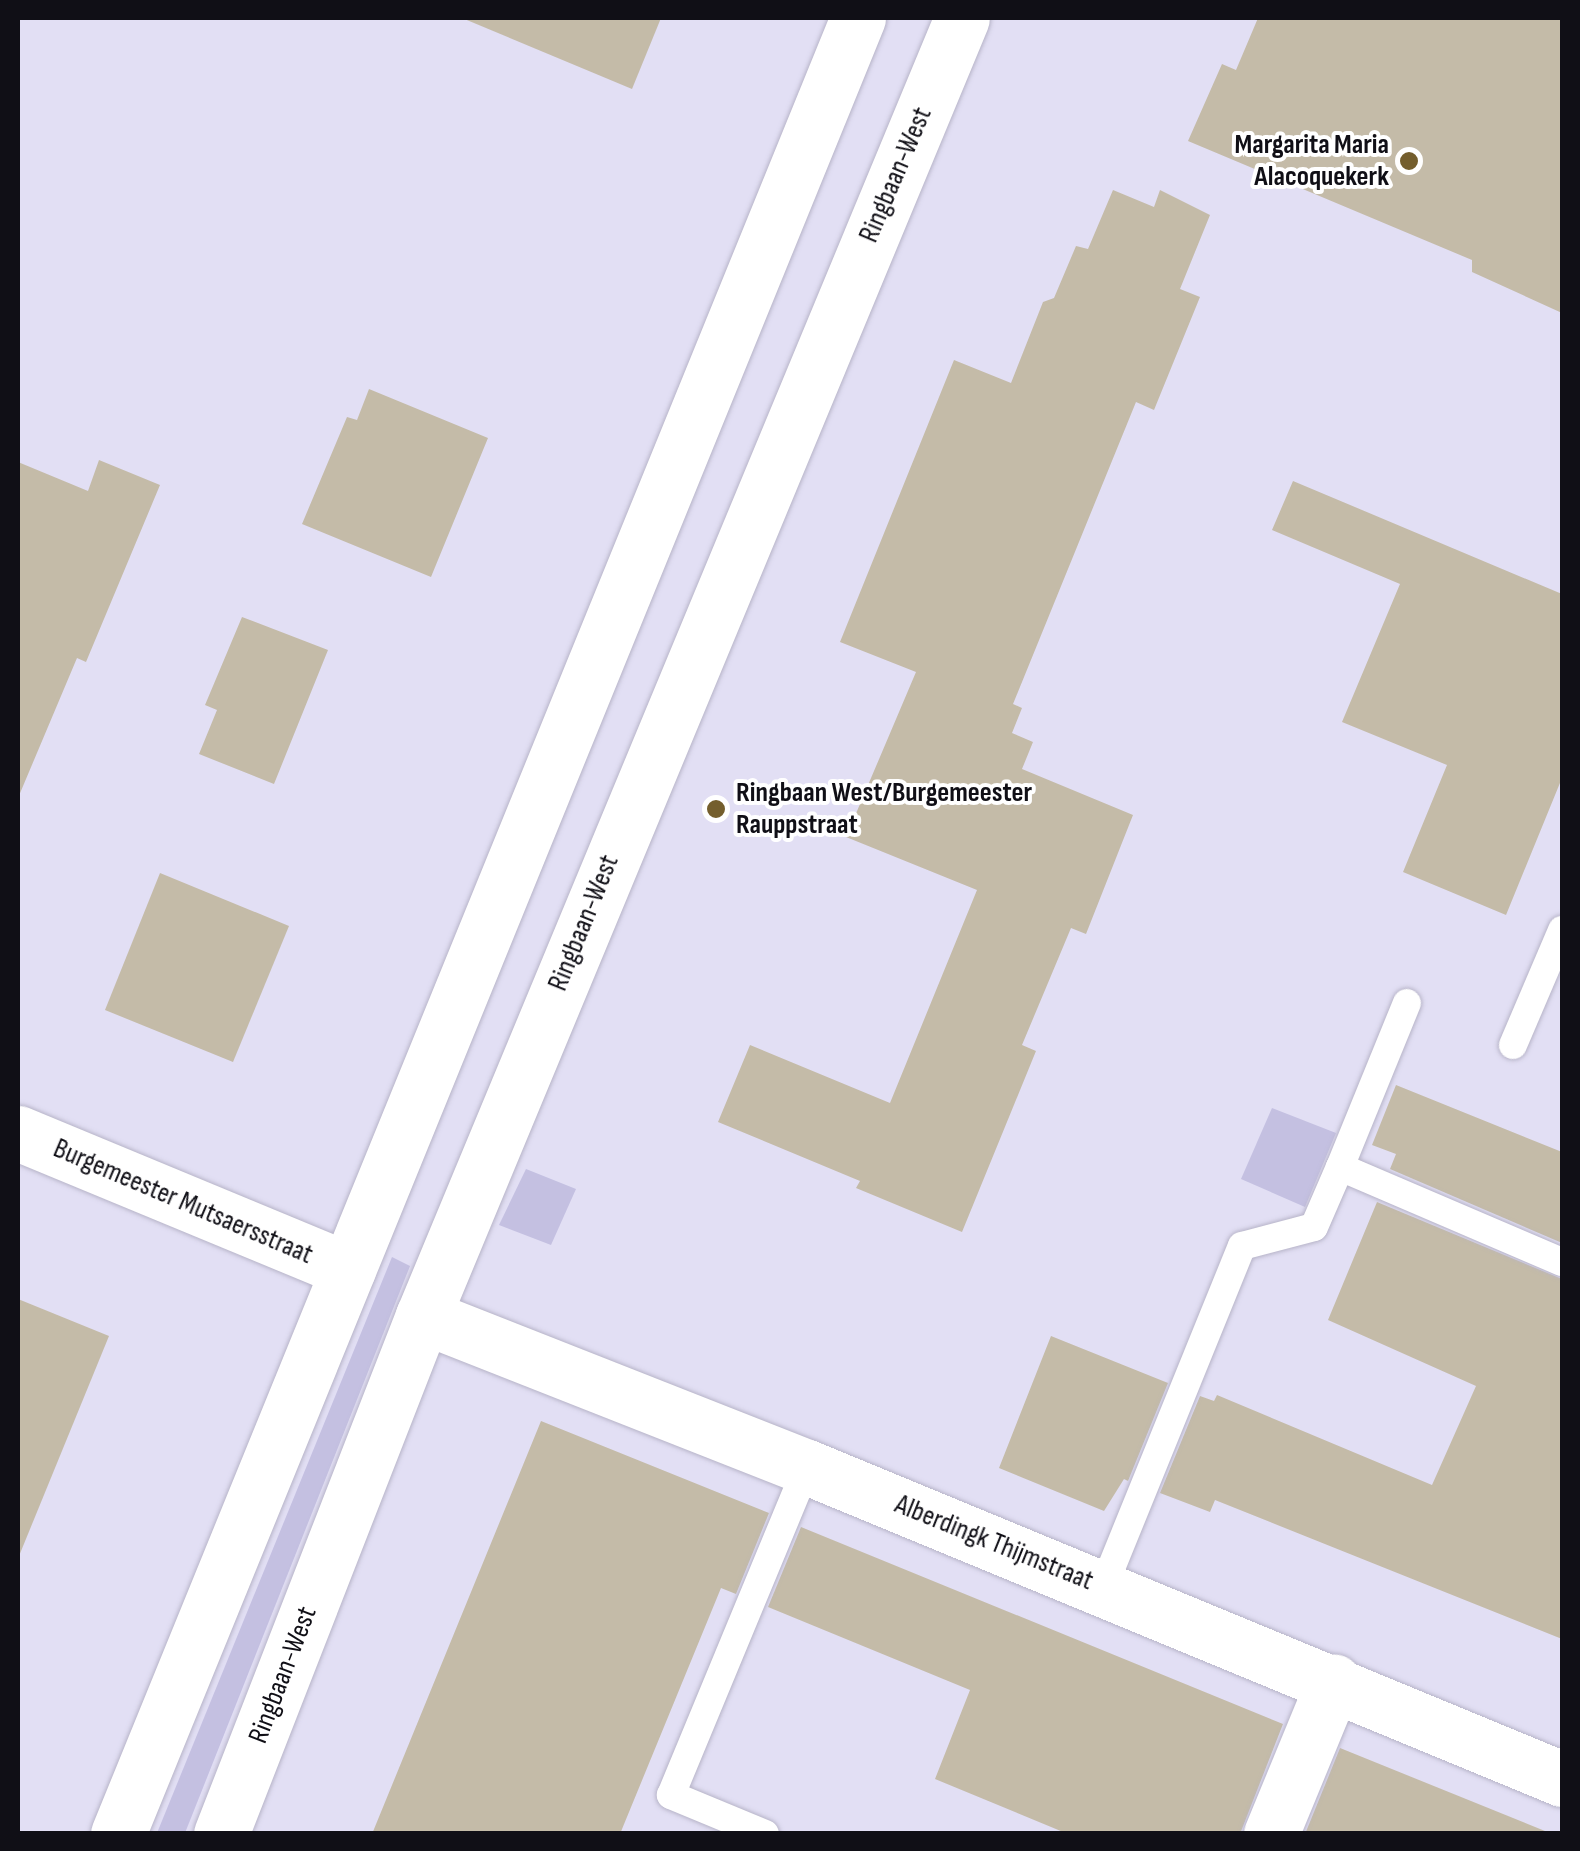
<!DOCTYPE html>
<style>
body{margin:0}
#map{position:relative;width:1580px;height:1851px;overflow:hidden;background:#e2dff4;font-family:"Sofia Sans Condensed",sans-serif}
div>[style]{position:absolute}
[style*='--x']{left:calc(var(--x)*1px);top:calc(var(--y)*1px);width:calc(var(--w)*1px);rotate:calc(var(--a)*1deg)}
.green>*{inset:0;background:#c4c0e1}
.building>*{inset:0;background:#c4bba8}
.roads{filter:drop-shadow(0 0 2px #b7b4c8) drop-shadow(0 0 2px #b7b4c8)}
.lane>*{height:28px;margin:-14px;padding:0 14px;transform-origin:14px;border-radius:14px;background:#fff}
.street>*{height:55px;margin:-27.5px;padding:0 27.5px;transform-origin:27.5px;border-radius:27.5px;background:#fff}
.secondary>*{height:55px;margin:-27.5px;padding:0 27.5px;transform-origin:27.5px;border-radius:27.5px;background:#fff}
.dots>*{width:28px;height:28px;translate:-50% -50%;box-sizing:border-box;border:5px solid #fff;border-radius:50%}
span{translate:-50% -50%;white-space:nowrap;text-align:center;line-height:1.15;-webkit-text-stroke:8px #fff;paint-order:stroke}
.poi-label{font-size:28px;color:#100f16;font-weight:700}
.right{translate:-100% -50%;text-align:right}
.left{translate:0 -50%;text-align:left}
.street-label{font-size:28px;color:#100f16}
.frame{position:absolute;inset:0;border:20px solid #100f16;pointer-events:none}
</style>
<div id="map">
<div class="green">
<i style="clip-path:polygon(1272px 1108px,1336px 1133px,1305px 1207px,1241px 1179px)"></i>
<i style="clip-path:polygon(526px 1169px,576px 1189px,551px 1245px,499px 1225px)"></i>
<i style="clip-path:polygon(392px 1257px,410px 1266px,185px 1833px,157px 1833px)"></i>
</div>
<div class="building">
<i style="clip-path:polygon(462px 18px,661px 18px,632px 89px)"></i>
<i style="clip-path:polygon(1258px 18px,1562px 18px,1562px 313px,1472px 272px,1472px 260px,1188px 141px,1222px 64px,1236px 70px)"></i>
<i style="clip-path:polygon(1113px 190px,1154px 207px,1160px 190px,1210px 215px,1180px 289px,1200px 297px,1154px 410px,1136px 402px,1013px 704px,1022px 708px,1012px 733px,1033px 742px,1022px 769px,1133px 815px,1086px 934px,1071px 928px,1022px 1045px,1036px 1051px,962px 1232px,856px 1188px,860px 1181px,718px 1122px,750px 1045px,890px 1103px,977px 890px,846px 837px,916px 672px,840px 642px,954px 360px,1011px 383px,1043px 302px,1054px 298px,1076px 246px,1088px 249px)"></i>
<i style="clip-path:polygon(369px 389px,488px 438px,431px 577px,302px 524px,347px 417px,357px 420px)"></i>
<i style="clip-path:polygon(99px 460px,160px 485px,86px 662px,77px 658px,18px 798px,18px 462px,88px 491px)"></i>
<i style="clip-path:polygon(1293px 481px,1562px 594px,1562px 778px,1506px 915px,1403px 872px,1447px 765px,1342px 722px,1400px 584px,1272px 530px)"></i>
<i style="clip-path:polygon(242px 617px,328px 650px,274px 784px,199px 754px,217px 710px,205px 705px)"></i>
<i style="clip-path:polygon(160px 873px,289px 926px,233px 1062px,105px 1010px)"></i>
<i style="clip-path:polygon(1396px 1085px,1562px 1152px,1562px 1243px,1390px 1169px,1396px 1154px,1372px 1145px)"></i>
<i style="clip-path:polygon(1377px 1202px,1562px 1279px,1562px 1639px,1215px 1500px,1210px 1512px,1160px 1493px,1200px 1396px,1214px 1401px,1217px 1395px,1432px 1485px,1476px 1386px,1328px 1320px)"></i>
<i style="clip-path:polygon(18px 1299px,109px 1336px,19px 1556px,18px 1556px)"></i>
<i style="clip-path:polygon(1051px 1336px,1168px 1383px,1128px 1481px,1124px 1479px,1104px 1511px,999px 1468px)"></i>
<i style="clip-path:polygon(541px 1421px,769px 1513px,736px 1594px,721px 1588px,620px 1834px,372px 1834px)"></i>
<i style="clip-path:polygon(801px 1527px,1283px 1724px,1240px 1834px,1068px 1834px,935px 1779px,970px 1690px,768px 1607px)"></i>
<i style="clip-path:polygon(1340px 1748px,1545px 1831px,1544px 1834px,1305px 1834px)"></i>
</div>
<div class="roads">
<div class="lane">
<i style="--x:1513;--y:1045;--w:125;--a:-66.9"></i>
<i style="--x:1340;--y:1167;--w:177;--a:-67.8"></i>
<i style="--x:1103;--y:1588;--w:369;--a:-67.9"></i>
<i style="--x:1242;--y:1246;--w:74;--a:-14.8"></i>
<i style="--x:1314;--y:1227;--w:65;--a:-66.6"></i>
<i style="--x:1340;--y:1167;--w:241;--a:23.2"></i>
<i style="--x:765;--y:1834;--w:102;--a:-157.5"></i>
<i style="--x:671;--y:1795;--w:355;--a:-67.5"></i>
</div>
<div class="street">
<i style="--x:18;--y:1133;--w:357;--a:22.5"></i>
<i style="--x:423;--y:1316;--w:413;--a:21.5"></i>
<i style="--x:807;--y:1467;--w:817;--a:22.45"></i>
<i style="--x:1271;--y:1834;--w:165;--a:-67.6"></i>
</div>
<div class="secondary">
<i style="--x:118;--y:1834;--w:1961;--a:-67.83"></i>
<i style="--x:221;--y:1834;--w:556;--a:-68.7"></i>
<i style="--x:423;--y:1316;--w:1405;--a:-67.45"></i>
</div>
</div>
<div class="dots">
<i style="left:1409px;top:161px;background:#745e2d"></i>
<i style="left:716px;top:809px;background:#745e2d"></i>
</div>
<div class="poi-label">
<span class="right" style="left:1389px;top:161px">Margarita Maria<br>Alacoquekerk</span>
<span class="left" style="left:736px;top:809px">Ringbaan West/Burgemeester<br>Rauppstraat</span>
</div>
<div class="street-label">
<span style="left:896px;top:175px;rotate:-67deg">Ringbaan-West</span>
<span style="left:584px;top:923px;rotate:-68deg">Ringbaan-West</span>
<span style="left:183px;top:1202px;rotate:23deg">Burgemeester Mutsaersstraat</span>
<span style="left:994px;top:1543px;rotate:22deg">Alberdingk Thijmstraat</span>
<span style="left:283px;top:1675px;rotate:-69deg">Ringbaan-West</span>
</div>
<div class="frame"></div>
</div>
